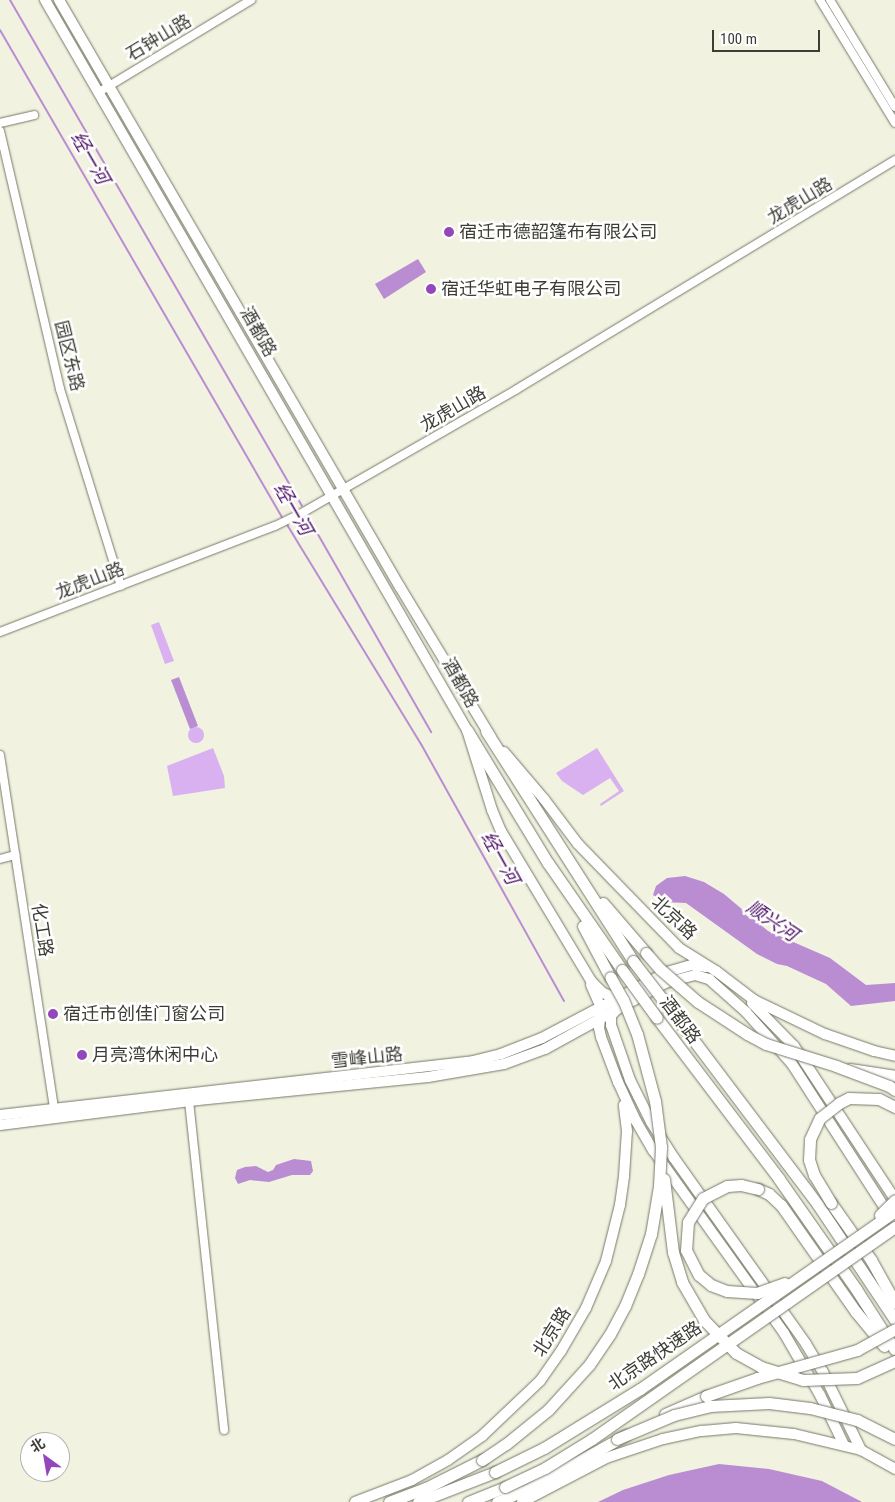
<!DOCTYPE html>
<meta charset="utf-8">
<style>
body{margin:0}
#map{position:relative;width:895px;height:1502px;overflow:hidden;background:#f1f2e0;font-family:"Roboto Condensed","Noto Sans SC",sans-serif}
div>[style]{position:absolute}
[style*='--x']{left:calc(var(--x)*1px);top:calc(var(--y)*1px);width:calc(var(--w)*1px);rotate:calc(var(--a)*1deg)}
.green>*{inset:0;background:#d9b1f0}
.round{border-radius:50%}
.water>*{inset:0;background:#ba8dd2}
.stream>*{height:2px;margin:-1px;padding:0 1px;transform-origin:1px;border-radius:1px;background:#ba8dd2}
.roads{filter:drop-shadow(0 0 1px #777868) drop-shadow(0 0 1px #777868)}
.minor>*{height:8px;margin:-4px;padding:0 4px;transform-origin:4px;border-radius:4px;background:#fff}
.major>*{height:10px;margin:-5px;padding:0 5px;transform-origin:5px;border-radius:5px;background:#fff}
.highway>*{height:11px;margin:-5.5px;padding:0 5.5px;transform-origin:5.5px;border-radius:5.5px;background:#fff}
.bridges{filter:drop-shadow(0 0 1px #777868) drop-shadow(0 0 1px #777868)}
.highway-bridge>*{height:11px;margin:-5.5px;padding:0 5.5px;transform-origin:5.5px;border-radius:5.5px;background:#fff}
.dots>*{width:14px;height:14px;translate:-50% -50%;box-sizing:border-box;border:2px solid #fff;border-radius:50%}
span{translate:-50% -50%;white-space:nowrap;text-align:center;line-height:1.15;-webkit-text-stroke:5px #fff;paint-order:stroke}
.street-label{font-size:18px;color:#3d3d36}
.poi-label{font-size:18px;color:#3d3d36}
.left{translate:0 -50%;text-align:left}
.water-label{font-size:19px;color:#4f1568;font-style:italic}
.north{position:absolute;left:20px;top:1432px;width:50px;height:50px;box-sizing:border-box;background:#fff;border:1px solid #b1b1af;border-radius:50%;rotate:328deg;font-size:14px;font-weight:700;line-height:20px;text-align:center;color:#3d3d36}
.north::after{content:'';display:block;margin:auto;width:18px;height:22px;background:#9447b8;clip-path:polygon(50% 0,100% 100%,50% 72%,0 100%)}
.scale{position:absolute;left:712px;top:30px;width:108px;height:22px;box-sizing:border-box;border:2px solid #3d3d36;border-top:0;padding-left:6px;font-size:15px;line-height:18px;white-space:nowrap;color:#3d3d36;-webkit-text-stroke:4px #fff;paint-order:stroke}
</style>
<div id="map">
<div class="green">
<i style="clip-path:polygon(159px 622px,174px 661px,165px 664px,151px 625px)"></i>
<i class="round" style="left:188px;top:727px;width:16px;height:16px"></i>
<i style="clip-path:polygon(213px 748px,224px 776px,225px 788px,173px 796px,167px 766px)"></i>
<i style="clip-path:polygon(597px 748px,624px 791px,601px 806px,600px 804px,619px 791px,610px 778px,583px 795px,562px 781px,556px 773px)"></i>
</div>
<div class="water">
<i style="clip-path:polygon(418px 259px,426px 272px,384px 299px,375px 284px)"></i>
<i style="clip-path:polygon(179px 677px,198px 726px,190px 729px,171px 680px)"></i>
<i style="clip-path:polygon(685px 876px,704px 882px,724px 894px,768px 931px,830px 958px,866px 985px,895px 983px,895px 1001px,851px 1006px,826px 984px,787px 966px,777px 964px,757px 954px,686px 903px,665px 902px,653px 895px,656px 886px,667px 878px)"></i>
<i style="clip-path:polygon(294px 1159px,311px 1161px,313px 1171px,310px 1175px,292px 1175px,269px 1182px,250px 1180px,238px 1184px,235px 1178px,237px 1170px,245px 1167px,256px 1166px,268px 1172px,273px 1170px,276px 1165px)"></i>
<i style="clip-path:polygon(719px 1464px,769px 1469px,822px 1481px,862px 1502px,598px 1502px,623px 1490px,669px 1475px)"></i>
</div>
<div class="stream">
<i style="--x:10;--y:0;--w:584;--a:60.01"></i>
<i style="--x:0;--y:30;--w:565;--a:59.94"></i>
<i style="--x:308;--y:517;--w:248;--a:60.2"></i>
<i style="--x:286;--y:523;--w:259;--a:58.6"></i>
<i style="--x:421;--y:744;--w:294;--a:60.9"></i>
</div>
<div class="roads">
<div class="minor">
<i style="--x:820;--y:0;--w:144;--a:58.6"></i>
<i style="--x:830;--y:0;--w:125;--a:58.7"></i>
<i style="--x:99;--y:92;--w:178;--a:-31.2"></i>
<i style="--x:0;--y:123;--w:35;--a:-13"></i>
<i style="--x:0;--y:131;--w:265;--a:76.9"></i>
<i style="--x:60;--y:389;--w:206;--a:72.8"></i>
<i style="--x:0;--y:632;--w:295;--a:-21.1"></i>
<i style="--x:275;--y:526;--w:28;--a:-26"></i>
<i style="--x:300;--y:514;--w:250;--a:-29.9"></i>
<i style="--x:517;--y:389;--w:442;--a:-31.2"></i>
<i style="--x:0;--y:755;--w:358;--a:81.3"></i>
<i style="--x:0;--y:859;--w:16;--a:-15"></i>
<i style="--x:189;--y:1101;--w:331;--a:83.9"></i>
</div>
<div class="major">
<i style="--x:45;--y:0;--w:843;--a:59.97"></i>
<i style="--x:467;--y:730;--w:84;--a:72.6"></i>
<i style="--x:492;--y:810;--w:23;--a:67"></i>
<i style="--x:501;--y:831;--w:175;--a:59"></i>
<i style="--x:591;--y:981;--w:17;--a:45"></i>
<i style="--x:603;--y:993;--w:14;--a:21"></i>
<i style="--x:59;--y:0;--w:679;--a:59.85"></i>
<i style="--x:400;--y:587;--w:175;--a:58.8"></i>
<i style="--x:504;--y:752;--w:62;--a:49.6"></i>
<i style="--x:544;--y:799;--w:56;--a:52.9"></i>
<i style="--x:578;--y:844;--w:145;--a:45.8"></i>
<i style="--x:679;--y:948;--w:44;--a:31.9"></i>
<i style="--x:716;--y:971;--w:48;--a:37.3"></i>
<i style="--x:754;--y:1000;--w:79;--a:25.6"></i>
<i style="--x:825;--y:1034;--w:52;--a:19.1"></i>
<i style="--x:874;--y:1051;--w:22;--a:13"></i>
<i style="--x:591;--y:985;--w:24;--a:66"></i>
<i style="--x:601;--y:1007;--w:21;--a:95"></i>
<i style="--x:599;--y:1028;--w:9;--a:77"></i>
<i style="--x:601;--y:1037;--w:48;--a:69.3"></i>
<i style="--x:618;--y:1082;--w:43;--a:65.2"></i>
<i style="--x:636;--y:1121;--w:34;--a:60"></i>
<i style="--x:653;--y:1150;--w:225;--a:54.4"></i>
<i style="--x:784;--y:1333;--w:72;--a:59.9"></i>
<i style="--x:820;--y:1395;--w:55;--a:64.4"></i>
<i style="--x:752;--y:1003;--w:60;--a:45.7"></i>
<i style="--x:794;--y:1046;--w:183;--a:56.6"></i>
<i style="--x:617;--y:1009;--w:9;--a:131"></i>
<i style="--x:611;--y:1016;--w:9;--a:90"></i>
<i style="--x:611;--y:1025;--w:58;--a:70.9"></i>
<i style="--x:630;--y:1080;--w:47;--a:63.4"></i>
<i style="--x:651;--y:1122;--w:43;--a:57.4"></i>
<i style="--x:674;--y:1158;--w:228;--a:54.6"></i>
<i style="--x:806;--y:1344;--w:33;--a:59"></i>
<i style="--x:823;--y:1372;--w:87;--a:64"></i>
<i style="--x:0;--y:1115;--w:476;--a:-6.5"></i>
<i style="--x:473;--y:1061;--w:29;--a:-14"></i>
<i style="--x:501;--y:1054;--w:44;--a:-21.3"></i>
<i style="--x:542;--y:1038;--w:141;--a:-27.8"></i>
<i style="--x:667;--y:972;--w:26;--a:-16"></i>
<i style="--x:692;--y:965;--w:14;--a:8"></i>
<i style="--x:0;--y:1125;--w:200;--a:-7.2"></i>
<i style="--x:198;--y:1100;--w:231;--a:-5.7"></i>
<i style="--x:428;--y:1077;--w:77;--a:-9.7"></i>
<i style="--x:504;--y:1064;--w:44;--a:-20.1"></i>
<i style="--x:545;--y:1049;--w:137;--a:-28.8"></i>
<i style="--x:665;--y:983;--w:31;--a:-15"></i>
<i style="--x:695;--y:975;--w:15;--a:16"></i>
<i style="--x:709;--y:979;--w:50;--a:41.7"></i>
<i style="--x:746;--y:1012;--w:69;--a:48.5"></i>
<i style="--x:792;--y:1064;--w:190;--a:57.2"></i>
<i style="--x:355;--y:1502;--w:61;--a:-21.1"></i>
<i style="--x:412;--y:1480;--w:41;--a:-29.1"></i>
<i style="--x:448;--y:1460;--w:42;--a:-35.2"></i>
<i style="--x:482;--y:1436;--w:80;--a:-43.5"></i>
<i style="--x:540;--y:1381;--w:37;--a:-55"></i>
<i style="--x:561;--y:1351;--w:50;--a:-59.8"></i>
<i style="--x:586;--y:1308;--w:51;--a:-66.9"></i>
<i style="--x:606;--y:1261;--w:58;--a:-76"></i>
<i style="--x:620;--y:1205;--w:29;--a:-82"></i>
<i style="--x:624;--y:1176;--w:45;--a:-86.2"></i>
<i style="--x:627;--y:1131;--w:26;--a:-97"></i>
<i style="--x:522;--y:1502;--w:95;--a:-27.6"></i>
<i style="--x:606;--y:1458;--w:60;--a:-18.4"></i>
<i style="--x:663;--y:1439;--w:40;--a:-12"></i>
<i style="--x:702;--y:1431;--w:34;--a:-5"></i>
<i style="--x:736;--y:1428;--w:58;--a:5.9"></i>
<i style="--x:794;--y:1434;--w:69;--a:13.4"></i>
<i style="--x:861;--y:1450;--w:39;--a:29"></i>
</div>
<div class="highway">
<i style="--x:467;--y:730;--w:156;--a:58.7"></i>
<i style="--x:548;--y:863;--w:130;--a:55.3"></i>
<i style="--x:486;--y:731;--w:273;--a:57.4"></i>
<i style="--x:603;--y:903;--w:66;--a:49.3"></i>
<i style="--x:583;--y:926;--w:58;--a:62.1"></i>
<i style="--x:670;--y:1009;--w:246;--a:52.9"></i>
<i style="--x:818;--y:1205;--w:138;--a:56.2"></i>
<i style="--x:657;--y:1018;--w:202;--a:52.8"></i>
<i style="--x:779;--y:1179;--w:134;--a:55"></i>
<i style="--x:856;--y:1289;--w:72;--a:57.4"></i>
<i style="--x:850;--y:1069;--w:46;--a:8.8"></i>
<i style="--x:758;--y:1189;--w:12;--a:24"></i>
<i style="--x:769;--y:1194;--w:16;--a:43"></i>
<i style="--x:781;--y:1205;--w:131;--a:55"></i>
<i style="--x:856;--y:1312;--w:44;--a:50.5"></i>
<i style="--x:831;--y:1203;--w:70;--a:54.9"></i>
<i style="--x:871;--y:1260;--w:49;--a:60.8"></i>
<i style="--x:665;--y:1414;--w:45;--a:-23.7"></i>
<i style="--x:389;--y:1502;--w:40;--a:-21"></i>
<i style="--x:426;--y:1488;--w:63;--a:-26.6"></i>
<i style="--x:418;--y:1502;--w:83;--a:-21.3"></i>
<i style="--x:468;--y:1502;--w:40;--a:-22"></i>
<i style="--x:497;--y:1502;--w:34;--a:-23"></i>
<i style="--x:528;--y:1489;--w:112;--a:-28.9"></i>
</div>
</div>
<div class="bridges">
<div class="highway-bridge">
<i style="--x:646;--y:953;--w:21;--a:49"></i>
<i style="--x:660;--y:969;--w:50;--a:41"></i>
<i style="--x:698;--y:1002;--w:59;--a:33.1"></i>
<i style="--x:747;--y:1034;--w:21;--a:28"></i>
<i style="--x:766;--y:1044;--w:73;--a:17.4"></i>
<i style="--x:836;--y:1066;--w:57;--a:20.7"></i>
<i style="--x:889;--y:1086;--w:7;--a:34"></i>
<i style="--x:633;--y:961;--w:61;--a:52.4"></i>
<i style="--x:622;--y:970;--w:59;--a:53.9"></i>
<i style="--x:664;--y:1179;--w:74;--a:83"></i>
<i style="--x:673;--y:1252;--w:31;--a:73"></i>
<i style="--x:682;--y:1282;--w:44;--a:59.9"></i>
<i style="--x:704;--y:1320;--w:46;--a:45.9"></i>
<i style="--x:736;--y:1353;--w:29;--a:29"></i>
<i style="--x:761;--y:1367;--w:44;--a:17.2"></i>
<i style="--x:803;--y:1380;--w:54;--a:-2.1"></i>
<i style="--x:857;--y:1378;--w:42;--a:-24.1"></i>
<i style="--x:758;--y:1189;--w:17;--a:-167"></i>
<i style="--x:741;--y:1185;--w:14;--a:176"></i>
<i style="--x:727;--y:1186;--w:27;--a:153"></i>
<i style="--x:703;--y:1198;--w:28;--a:122"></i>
<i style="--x:688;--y:1222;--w:28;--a:94"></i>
<i style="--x:686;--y:1250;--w:28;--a:63"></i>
<i style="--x:699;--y:1275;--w:16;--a:40"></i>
<i style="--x:711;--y:1285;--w:17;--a:21"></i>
<i style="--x:727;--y:1291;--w:30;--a:4"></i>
<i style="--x:757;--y:1293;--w:29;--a:-20"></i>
<i style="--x:831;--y:1203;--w:33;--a:-121"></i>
<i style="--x:814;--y:1175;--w:16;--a:-108"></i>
<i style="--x:809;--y:1160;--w:21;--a:-87"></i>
<i style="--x:810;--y:1139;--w:23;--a:-65"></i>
<i style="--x:820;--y:1118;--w:24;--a:-38"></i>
<i style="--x:839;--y:1103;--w:11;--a:-27"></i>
<i style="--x:849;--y:1098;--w:30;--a:2"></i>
<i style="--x:879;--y:1099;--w:18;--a:27"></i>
<i style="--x:880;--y:1215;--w:21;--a:-45"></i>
<i style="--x:706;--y:1396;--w:54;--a:-19.4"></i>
<i style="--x:757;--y:1378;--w:104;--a:-15.6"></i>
<i style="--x:857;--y:1350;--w:43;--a:-28.9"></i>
<i style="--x:617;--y:1439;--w:62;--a:-22.8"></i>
<i style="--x:674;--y:1415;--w:37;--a:-14"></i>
<i style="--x:710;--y:1406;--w:59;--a:-2.9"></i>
<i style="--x:769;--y:1403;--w:41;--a:7"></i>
<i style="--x:810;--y:1408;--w:49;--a:14.3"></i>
<i style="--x:857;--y:1420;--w:42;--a:26.6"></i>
<i style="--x:482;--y:1460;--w:29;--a:-34"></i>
<i style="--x:506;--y:1444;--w:54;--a:-39"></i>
<i style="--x:548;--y:1410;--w:61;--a:-47.7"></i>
<i style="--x:589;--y:1365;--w:37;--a:-56"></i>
<i style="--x:610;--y:1334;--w:32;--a:-62"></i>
<i style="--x:625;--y:1306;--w:35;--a:-68"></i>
<i style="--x:638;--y:1274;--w:42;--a:-72"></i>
<i style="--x:651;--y:1234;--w:49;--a:-80.5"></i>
<i style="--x:659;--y:1186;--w:39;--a:-87"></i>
<i style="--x:661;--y:1147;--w:46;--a:-97.4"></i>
<i style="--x:655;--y:1101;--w:69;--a:-105"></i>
<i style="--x:637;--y:1034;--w:37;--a:-112"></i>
<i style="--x:623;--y:1000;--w:26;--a:-119"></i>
<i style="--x:495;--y:1472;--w:55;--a:-26.1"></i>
<i style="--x:544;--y:1448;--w:113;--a:-31.6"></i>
<i style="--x:640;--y:1389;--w:311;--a:-34.9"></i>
<i style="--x:505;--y:1487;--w:44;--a:-25.4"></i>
<i style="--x:545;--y:1468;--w:55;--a:-31.7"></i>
<i style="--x:592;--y:1439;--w:370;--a:-35"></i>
</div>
</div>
<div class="dots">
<i style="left:449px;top:232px;background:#9447b8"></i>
<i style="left:431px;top:289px;background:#9447b8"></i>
<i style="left:53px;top:1014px;background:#9447b8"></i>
<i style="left:82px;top:1055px;background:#9447b8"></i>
</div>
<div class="street-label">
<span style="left:159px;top:38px;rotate:-31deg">石钟山路</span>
<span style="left:800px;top:201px;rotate:-31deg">龙虎山路</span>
<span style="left:258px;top:332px;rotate:60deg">酒都路</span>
<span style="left:69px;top:356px;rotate:76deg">园区东路</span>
<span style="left:453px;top:409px;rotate:-30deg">龙虎山路</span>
<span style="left:90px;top:581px;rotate:-21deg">龙虎山路</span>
<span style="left:460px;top:683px;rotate:60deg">酒都路</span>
<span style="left:674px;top:918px;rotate:43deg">北京路</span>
<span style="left:42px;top:930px;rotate:81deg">化工路</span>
<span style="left:680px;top:1020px;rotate:53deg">酒都路</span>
<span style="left:367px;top:1058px;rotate:-6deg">雪峰山路</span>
<span style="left:552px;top:1332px;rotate:-58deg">北京路</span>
<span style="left:655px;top:1356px;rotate:-34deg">北京路快速路</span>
</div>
<div class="poi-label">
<span class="left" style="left:459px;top:232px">宿迁市德韶篷布有限公司</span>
<span class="left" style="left:441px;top:289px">宿迁华虹电子有限公司</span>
<span class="left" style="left:63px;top:1014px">宿迁市创佳门窗公司</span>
<span class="left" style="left:92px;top:1055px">月亮湾休闲中心</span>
</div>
<div class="water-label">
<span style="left:90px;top:158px;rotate:60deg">经一河</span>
<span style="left:293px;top:509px;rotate:60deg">经一河</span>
<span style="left:500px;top:858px;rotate:61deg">经一河</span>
<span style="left:772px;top:921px;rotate:34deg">顺兴河</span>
</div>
<div class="north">北</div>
<div class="scale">100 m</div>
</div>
